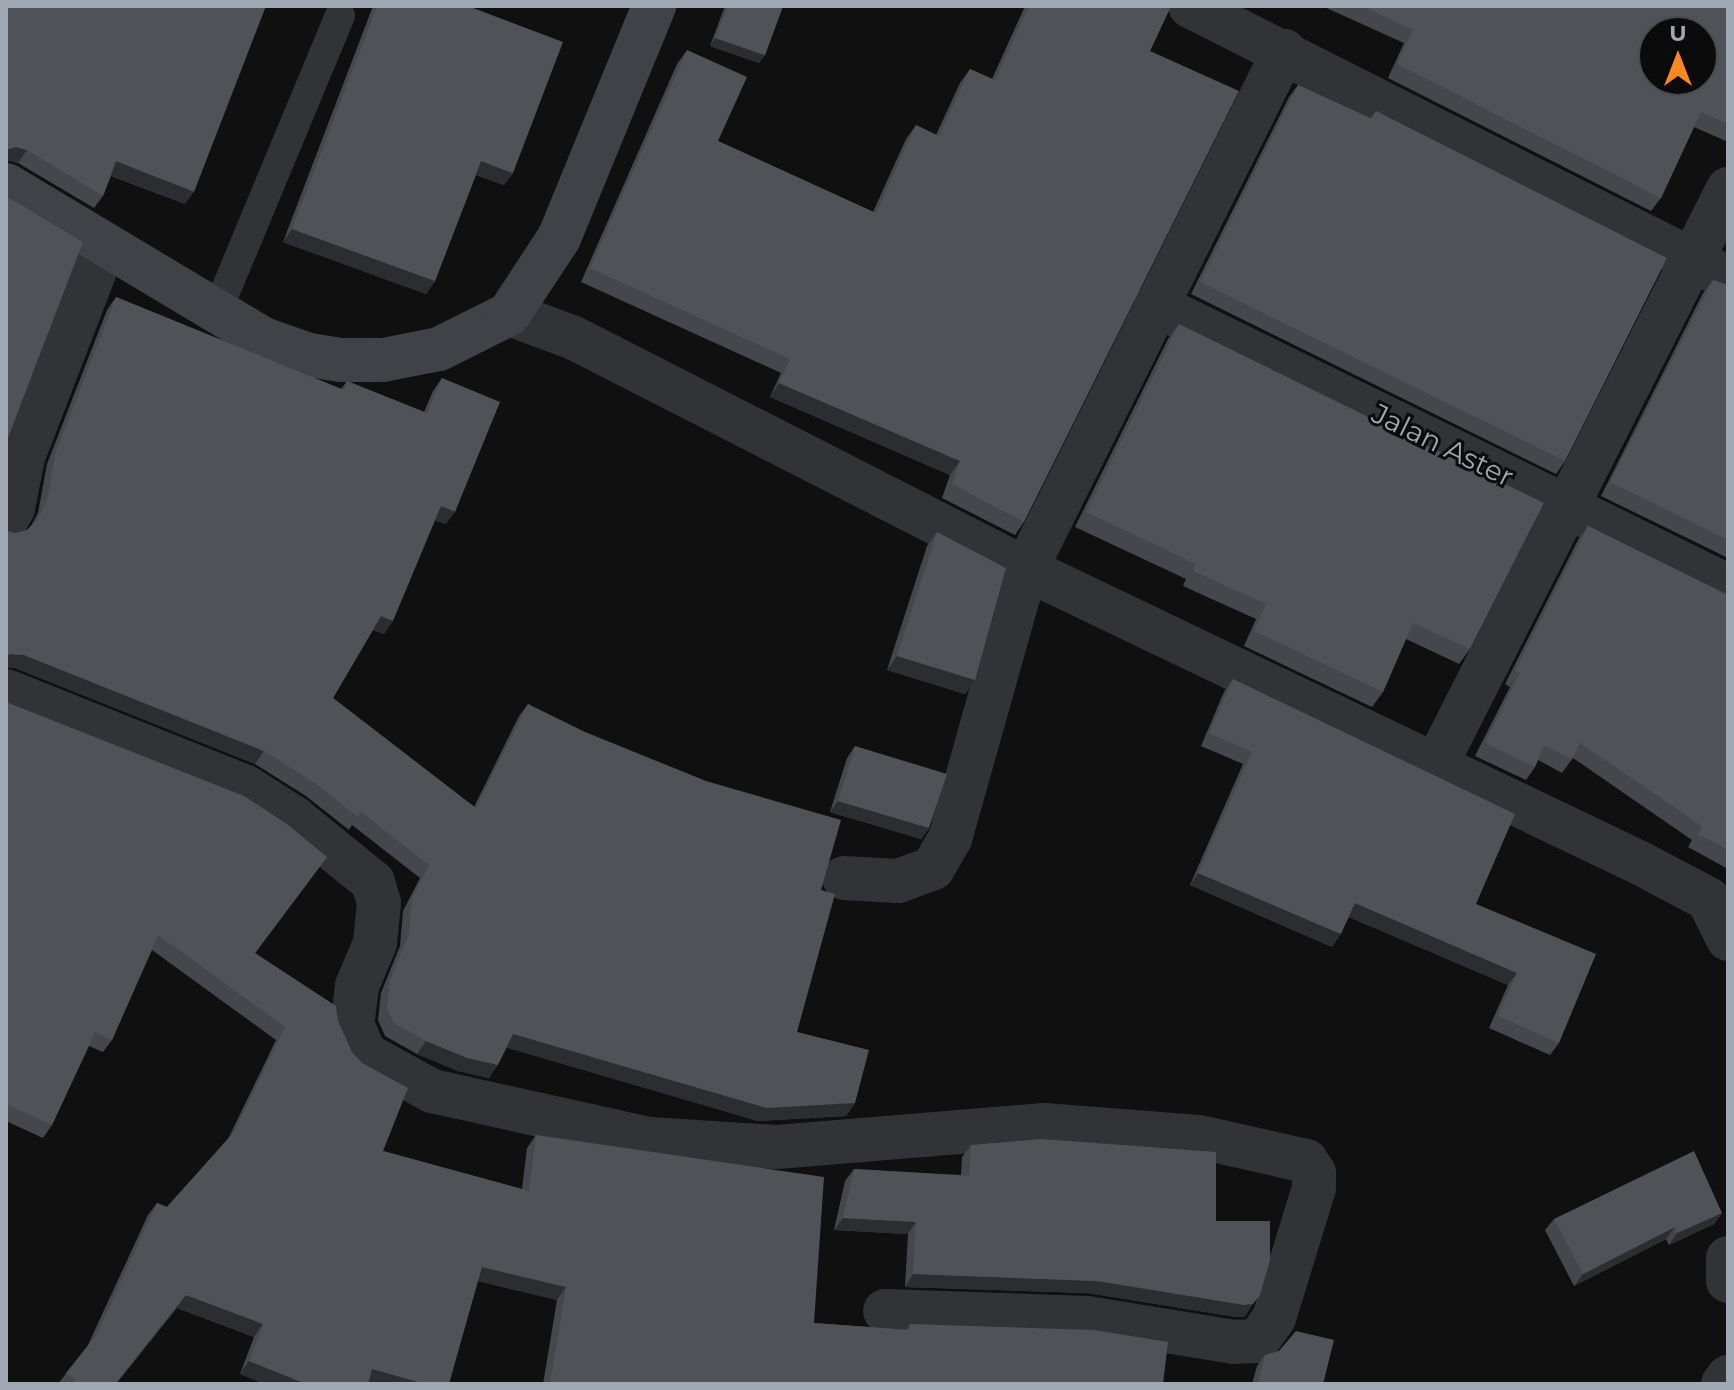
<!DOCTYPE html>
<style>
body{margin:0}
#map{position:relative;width:1734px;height:1390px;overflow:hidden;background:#101011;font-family:Montserrat,sans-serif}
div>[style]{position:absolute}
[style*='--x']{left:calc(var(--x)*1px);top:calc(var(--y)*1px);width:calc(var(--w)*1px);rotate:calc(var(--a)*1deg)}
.lane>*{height:30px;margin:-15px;padding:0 15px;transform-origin:15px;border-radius:15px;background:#313336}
.street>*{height:44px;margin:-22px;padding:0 22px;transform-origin:22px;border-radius:22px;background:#313336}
.secondary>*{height:44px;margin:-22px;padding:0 22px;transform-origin:22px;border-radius:22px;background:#3f4246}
.wall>*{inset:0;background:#45474c}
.shaded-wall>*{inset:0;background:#2c2d30}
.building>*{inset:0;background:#4f5257}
span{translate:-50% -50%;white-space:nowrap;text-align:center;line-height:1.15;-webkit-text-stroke:6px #0b0b0c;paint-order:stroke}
.street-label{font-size:28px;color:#a0a9b3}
.frame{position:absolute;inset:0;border:8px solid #a0a9b3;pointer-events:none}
.north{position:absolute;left:1638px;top:16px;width:80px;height:80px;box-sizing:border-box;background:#0b0b0c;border:2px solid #474a4f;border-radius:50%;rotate:0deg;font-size:22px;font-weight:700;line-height:32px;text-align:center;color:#a0a9b3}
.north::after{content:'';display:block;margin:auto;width:28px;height:36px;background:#f88921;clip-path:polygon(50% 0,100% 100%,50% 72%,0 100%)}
</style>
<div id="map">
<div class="lane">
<i style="--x:217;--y:311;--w:320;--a:-67.4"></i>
</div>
<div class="street">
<i style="--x:1190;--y:6;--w:603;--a:26.82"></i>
<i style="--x:1156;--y:305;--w:637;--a:26.16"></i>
<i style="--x:509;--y:314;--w:69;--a:20.3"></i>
<i style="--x:574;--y:338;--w:508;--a:27.07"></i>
<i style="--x:1026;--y:569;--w:681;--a:25.59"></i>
<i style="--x:1640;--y:863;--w:77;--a:27.9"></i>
<i style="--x:1708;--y:899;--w:45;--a:63.4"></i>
<i style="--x:6;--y:521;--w:15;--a:-62"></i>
<i style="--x:13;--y:508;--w:52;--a:-78.9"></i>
<i style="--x:23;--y:457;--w:227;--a:-68.9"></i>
<i style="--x:6;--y:691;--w:258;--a:21.8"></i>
<i style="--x:246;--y:787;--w:56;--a:32.6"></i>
<i style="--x:293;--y:817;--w:103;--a:39.1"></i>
<i style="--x:373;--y:882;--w:22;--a:74"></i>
<i style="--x:379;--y:903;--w:40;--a:95.7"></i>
<i style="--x:375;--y:943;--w:47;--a:112.7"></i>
<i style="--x:357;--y:986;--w:38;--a:97"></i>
<i style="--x:352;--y:1024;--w:33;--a:67"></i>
<i style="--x:365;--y:1054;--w:77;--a:28.9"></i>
<i style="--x:432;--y:1091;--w:222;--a:12.5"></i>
<i style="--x:649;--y:1139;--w:128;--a:3.6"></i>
<i style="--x:777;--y:1147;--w:268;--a:-4.7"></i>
<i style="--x:1044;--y:1125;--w:155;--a:4.4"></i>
<i style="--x:1199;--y:1137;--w:110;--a:12.6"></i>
<i style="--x:1306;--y:1161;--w:14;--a:56"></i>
<i style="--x:1314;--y:1173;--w:15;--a:90"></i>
<i style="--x:1314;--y:1188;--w:136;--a:107.1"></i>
<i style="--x:1274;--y:1318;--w:28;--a:125"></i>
<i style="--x:1258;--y:1341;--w:24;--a:178"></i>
<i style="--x:1234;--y:1342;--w:149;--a:-170.7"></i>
<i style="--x:1087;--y:1318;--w:202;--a:-178"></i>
<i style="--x:1436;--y:765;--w:646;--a:-63.12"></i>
<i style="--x:844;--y:878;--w:54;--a:3.2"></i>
<i style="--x:898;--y:881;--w:37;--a:-20"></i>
<i style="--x:933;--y:868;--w:34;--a:-60"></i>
<i style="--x:950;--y:839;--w:280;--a:-74.3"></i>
<i style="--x:1026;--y:569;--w:579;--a:-63.52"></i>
<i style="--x:1728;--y:1258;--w:23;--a:90"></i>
<i style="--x:1723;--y:1384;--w:9;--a:-54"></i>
</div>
<div class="secondary">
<i style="--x:6;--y:185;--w:300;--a:30.9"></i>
<i style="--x:263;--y:339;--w:49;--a:19.2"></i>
<i style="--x:309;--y:355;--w:32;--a:9"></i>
<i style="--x:341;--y:360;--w:42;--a:0"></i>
<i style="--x:383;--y:360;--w:57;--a:-11.1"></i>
<i style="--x:439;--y:349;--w:78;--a:-26.6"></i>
<i style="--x:509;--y:314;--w:91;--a:-56.7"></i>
<i style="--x:559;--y:238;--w:251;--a:-67.7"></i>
</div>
<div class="wall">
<i style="clip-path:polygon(6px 6px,185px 204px,111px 176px,103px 196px,94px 208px,18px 163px,6px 160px)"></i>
<i style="clip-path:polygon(373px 6px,468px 6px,513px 173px,504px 185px,476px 175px,435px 281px,426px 294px,283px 242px)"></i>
<i style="clip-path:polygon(725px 6px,783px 6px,765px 55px,759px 63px,710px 46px)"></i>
<i style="clip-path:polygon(1025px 6px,1171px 6px,1150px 51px,1024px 522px,1015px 535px,942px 498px,950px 475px,770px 397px,781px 373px,581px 282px,677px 64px,687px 50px,718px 141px,873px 212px,906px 139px,916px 125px,936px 135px,960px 83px,970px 69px,992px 79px)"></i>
<i style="clip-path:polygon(1322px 6px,1728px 6px,1726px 57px,1728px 58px,1728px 142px,1694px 127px,1661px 198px,1651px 211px,1388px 78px,1404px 43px)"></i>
<i style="clip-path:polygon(1298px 85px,1370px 118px,1376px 111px,1565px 461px,1556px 474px,1191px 294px,1289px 97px)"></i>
<i style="clip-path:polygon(1713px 280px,1728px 285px,1728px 558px,1601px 496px,1703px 293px)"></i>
<i style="clip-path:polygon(116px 297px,341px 389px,347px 381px,424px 412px,433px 391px,442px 378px,446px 524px,435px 520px,384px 634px,373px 630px,333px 698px,474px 807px,519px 716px,528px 704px,821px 890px,797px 1032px,855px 1103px,846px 1116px,758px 1121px,507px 1047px,489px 1078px,458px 1071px,417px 1054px,385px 1036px,378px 1020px,381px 993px,400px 946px,403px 911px,420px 878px,352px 825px,349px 830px,306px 796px,255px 764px,15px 668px,6px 667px,6px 531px,15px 533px,27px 530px,31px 526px,38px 513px,47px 464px,107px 310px)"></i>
<i style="clip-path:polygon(1179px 324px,1470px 649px,1459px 664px,1406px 639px,1383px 692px,1372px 707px,1244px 646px,1256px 619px,1183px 586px,1186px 579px,1075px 527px,1168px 339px)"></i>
<i style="clip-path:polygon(1588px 526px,1728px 595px,1728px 869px,1688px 847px,1692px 840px,1573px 758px,1562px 773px,1538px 760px,1535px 767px,1526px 780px,1475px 756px,1510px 687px,1505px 684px,1578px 540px)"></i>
<i style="clip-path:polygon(937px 532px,975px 680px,965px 694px,887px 670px,927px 546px)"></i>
<i style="clip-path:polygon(1233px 679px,1476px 904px,1559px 1043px,1550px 1055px,1489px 1028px,1508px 985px,1349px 917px,1332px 947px,1190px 885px,1243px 764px,1201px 746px,1224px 692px)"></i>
<i style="clip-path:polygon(6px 702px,327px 857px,255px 953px,338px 1021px,383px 1151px,522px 1189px,527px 1148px,536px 1135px,814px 1323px,906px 1330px,910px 1324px,1163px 1384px,543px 1384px,557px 1300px,478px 1281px,368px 1384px,265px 1384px,240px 1374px,254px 1337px,177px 1308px,116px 1384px,58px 1384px,88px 1345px,148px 1215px,157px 1203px,167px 1207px,228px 1139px,276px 1040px,152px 950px,112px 1040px,103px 1052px,89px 1046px,52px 1125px,43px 1138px,6px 1121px)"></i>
<i style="clip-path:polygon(855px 746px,929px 828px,921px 839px,830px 812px,847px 758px)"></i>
<i style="clip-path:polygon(971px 1145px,1216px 1221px,1245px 1317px,1236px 1317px,1088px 1293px,905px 1287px,908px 1234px,834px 1230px,845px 1181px,854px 1169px,961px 1175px,962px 1157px)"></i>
<i style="clip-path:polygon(1722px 1213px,1714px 1224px,1669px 1245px,1666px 1239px,1574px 1286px,1545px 1230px,1554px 1219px)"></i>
<i style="clip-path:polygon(1265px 1355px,1323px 1384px,1252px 1384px,1257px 1366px)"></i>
</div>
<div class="shaded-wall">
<i style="clip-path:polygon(715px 38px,765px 55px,759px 63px,710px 46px)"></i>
<i style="clip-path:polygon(16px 147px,27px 150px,18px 163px,6px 160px,6px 150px)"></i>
<i style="clip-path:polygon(116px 161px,194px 192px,185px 204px,107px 174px)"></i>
<i style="clip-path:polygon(481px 161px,513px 173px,504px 185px,472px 173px)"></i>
<i style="clip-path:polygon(292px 229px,435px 281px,426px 294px,283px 242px)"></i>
<i style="clip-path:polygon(779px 383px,960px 461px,950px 475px,770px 397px)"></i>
<i style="clip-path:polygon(441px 506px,455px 512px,446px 524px,432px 519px)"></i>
<i style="clip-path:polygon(381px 616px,393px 621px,384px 634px,372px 629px)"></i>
<i style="clip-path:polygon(11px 654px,24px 655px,264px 751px,255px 764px,15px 668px,6px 667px,6px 656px)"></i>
<i style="clip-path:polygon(897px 656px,975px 680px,965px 694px,887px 670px)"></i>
<i style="clip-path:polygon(838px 801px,929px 828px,921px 839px,830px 812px)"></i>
<i style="clip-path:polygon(1198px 873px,1341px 934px,1332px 947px,1190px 885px)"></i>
<i style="clip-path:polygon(1355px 903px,1517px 973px,1508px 985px,1346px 916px)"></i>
<i style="clip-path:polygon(513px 1034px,855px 1103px,846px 1116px,758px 1121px,504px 1047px)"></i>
<i style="clip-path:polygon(426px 1041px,498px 1065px,489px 1078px,458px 1071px,417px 1054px)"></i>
<i style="clip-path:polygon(1722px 1213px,1714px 1224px,1669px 1245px,1677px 1233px)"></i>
<i style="clip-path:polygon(843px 1218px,916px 1222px,908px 1234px,834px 1230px)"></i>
<i style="clip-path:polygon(1675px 1227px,1666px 1239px,1574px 1286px,1583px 1274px)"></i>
<i style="clip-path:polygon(482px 1267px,566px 1287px,557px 1300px,473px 1280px)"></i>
<i style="clip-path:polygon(913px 1274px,1097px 1281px,1253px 1304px,1245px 1317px,1236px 1317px,1088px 1293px,905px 1287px)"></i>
<i style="clip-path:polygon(186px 1295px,263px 1324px,254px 1337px,177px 1308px,115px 1384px)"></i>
<i style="clip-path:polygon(249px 1361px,306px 1383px,265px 1384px,240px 1374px)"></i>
<i style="clip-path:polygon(372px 1369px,424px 1384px,370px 1384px,363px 1382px)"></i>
</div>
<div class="building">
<i style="clip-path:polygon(6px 6px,266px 6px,194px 192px,116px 161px,103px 196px,27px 150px,16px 147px,6px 150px)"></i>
<i style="clip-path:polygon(377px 6px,468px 6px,563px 42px,513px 173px,481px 161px,435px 281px,292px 229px)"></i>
<i style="clip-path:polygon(728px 6px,783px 6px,765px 55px,715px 38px)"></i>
<i style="clip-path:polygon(1029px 6px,1171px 6px,1150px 51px,1239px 91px,1024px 522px,952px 484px,960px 461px,779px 383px,790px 359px,590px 268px,687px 50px,747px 77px,718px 141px,876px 213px,916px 125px,939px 136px,970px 69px,995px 80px)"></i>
<i style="clip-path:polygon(evenodd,1362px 6px,1728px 6px,1728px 52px,1726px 57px,1728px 58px,1728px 124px,1701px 112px,1661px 198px,1397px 64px,1413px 30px,1362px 6px,1654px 32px,1702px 32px,1702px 80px,1654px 80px,1654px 32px)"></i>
<i style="clip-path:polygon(1298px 85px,1372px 119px,1376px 111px,1667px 258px,1565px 461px,1200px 282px)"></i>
<i style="clip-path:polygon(6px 196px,83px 242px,9px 435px,6px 446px)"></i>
<i style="clip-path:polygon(1713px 280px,1728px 285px,1728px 540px,1610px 482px)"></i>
<i style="clip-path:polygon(116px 297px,344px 390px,347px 381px,427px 413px,442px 378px,500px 402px,455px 512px,441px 506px,393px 621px,381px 616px,333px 698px,476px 808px,528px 704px,585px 732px,706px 781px,841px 820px,821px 890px,835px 894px,797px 1032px,869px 1050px,855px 1103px,767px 1108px,513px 1034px,498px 1065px,467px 1058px,426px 1041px,394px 1023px,387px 1008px,390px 980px,409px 933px,412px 899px,429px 865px,361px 812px,358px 817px,315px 783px,264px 751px,24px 655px,11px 654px,6px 656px,6px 531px,15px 533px,27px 530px,37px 520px,47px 500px,56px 451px)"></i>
<i style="clip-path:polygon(1179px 324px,1544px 503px,1470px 649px,1413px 623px,1383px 692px,1254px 631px,1266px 604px,1193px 571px,1196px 564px,1086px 512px)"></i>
<i style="clip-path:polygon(1588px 526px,1728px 595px,1728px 850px,1698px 834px,1702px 826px,1580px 743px,1572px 759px,1544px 745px,1535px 767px,1485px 743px,1520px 673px,1515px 671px)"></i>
<i style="clip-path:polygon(937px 532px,1006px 568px,975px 680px,897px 656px)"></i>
<i style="clip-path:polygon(1233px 679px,1515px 814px,1476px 904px,1596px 954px,1559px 1043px,1498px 1016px,1517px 973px,1355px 903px,1341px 934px,1198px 873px,1252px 752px,1209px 733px)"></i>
<i style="clip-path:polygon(6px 702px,244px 796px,287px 824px,327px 857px,255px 953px,336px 1006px,338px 1021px,352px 1052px,362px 1063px,408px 1088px,383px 1151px,529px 1191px,536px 1135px,824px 1177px,814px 1323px,910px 1330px,910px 1324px,1094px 1330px,1168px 1342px,1163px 1384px,550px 1384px,566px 1287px,482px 1267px,449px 1384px,424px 1384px,372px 1369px,368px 1384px,306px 1384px,249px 1361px,263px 1324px,186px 1295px,115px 1384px,73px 1384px,75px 1380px,66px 1373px,96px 1336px,157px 1203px,167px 1207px,234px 1132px,285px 1027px,158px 935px,112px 1040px,95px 1032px,52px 1125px,6px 1104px)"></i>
<i style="clip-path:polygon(855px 746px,947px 774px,929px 828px,838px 801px)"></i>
<i style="clip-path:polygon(1042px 1139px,1216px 1152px,1216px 1221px,1270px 1221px,1270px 1260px,1260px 1295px,1253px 1304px,1244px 1305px,1097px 1281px,913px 1274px,916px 1222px,843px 1218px,854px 1169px,969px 1176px,971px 1145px)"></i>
<i style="clip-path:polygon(1694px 1151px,1722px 1213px,1677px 1233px,1675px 1227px,1583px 1274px,1554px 1219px)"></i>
<i style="clip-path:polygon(1296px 1331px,1334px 1340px,1323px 1384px,1258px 1384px,1265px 1355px,1279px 1351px)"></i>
</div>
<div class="street-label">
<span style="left:1443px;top:445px;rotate:26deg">Jalan Aster</span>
</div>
<div class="frame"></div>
<div class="north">U</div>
</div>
